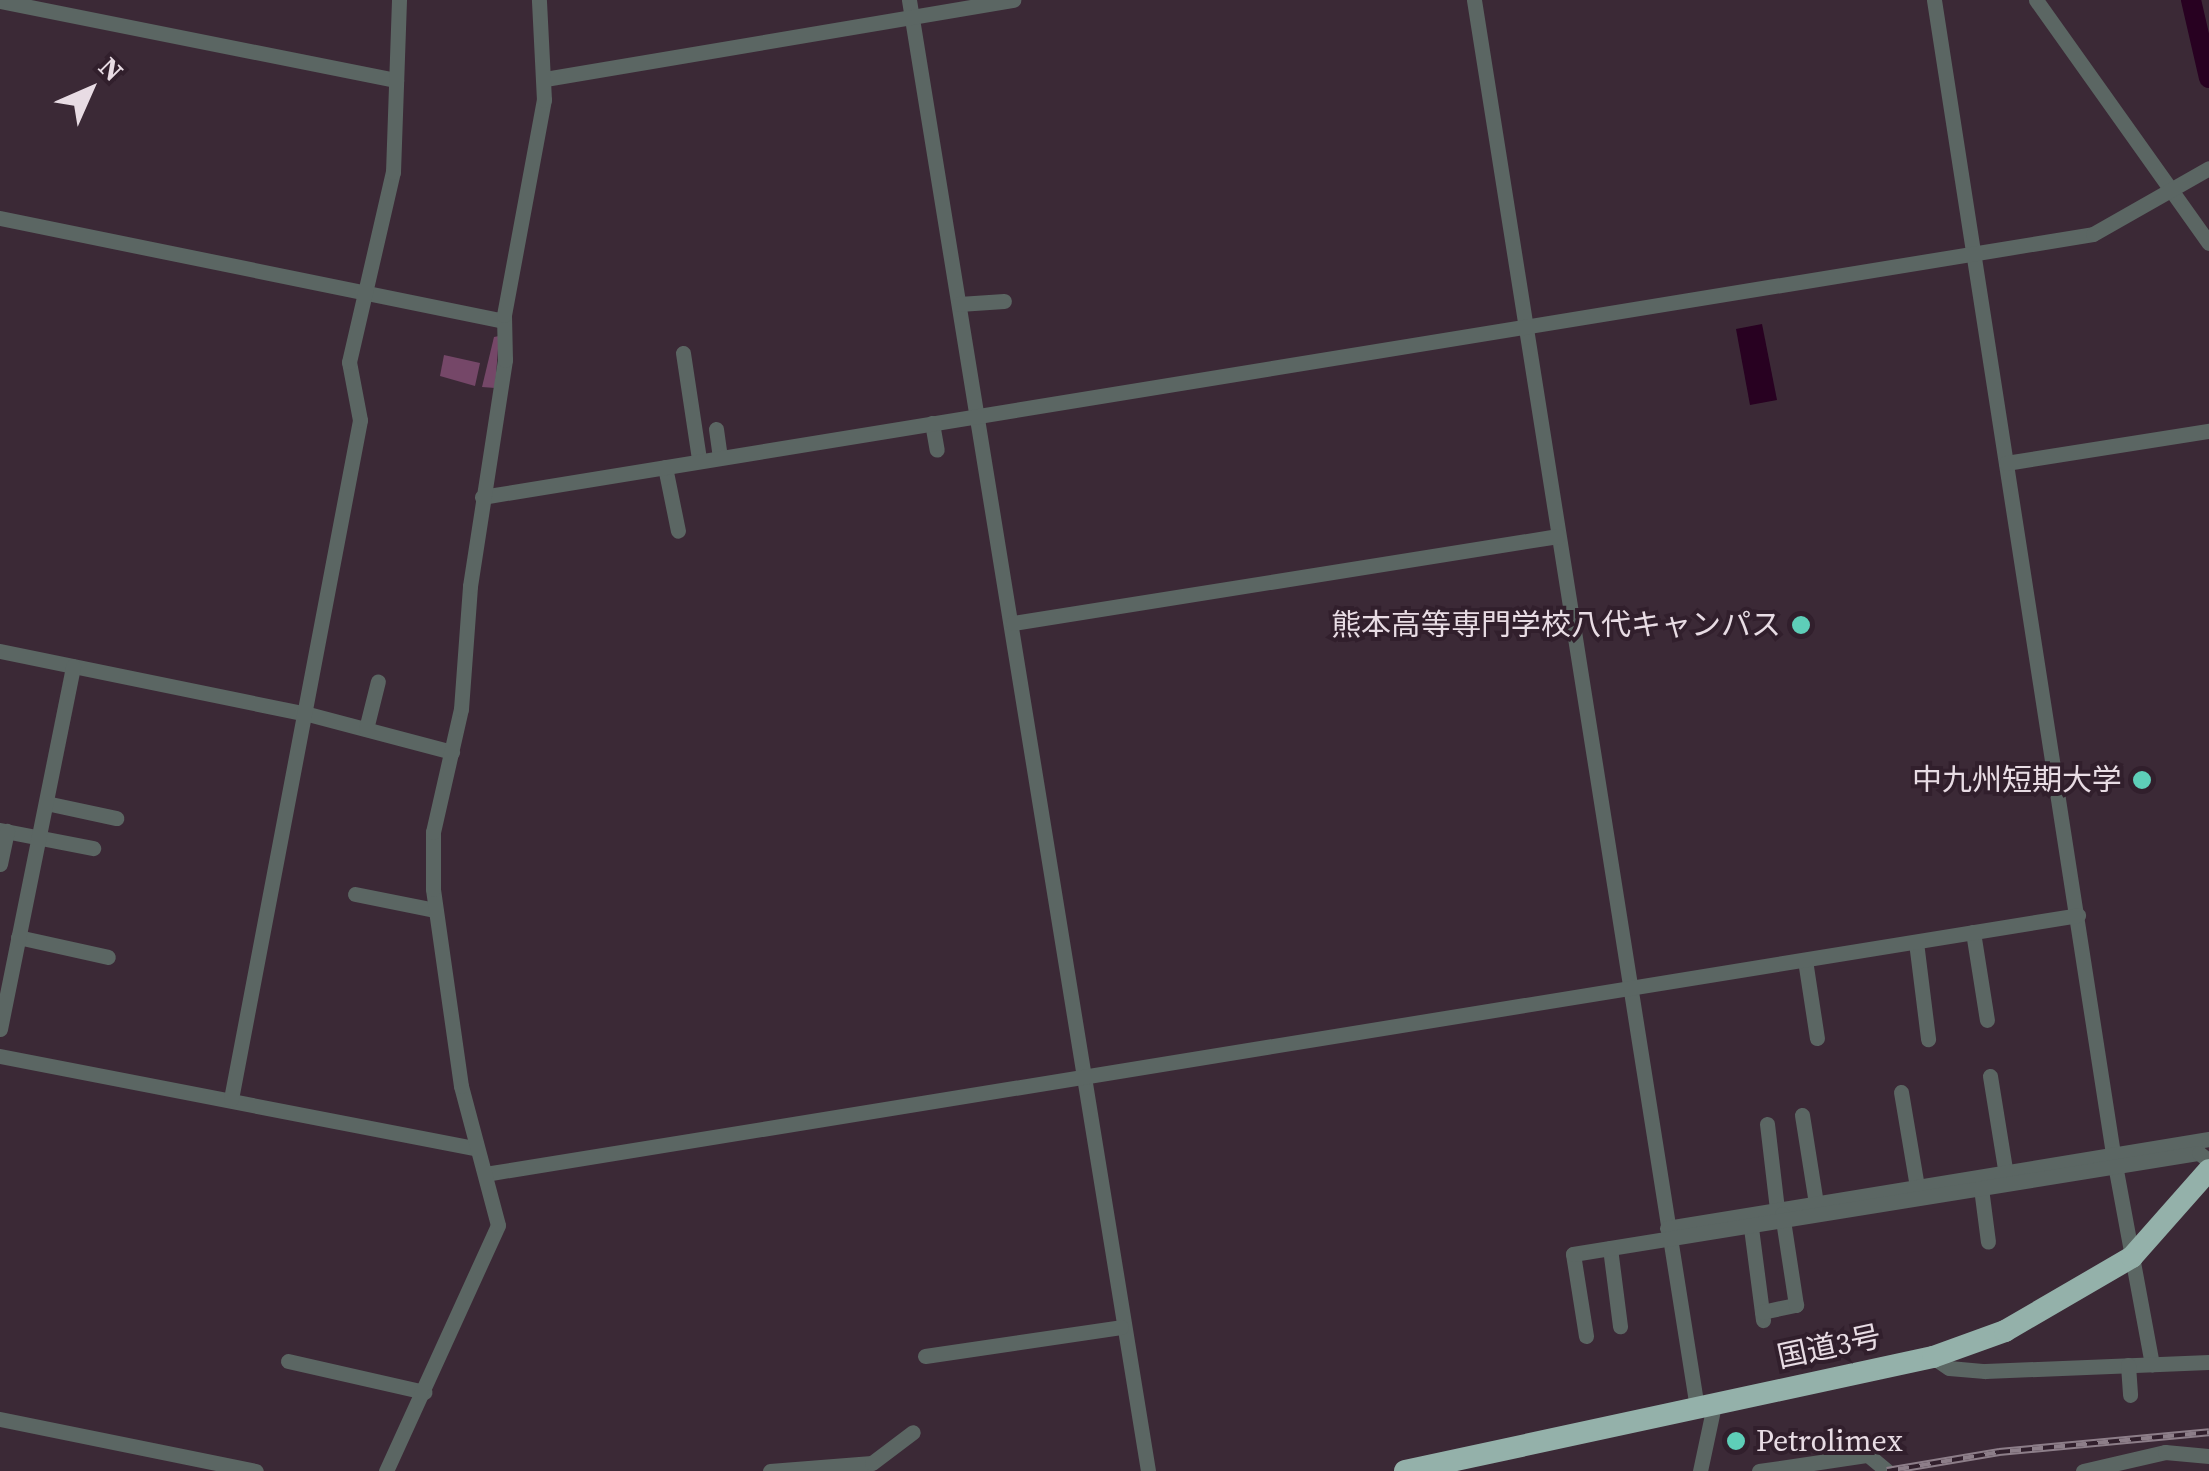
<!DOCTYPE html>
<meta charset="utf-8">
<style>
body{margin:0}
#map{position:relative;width:2209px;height:1471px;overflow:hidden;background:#3b2936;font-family:"Source Serif 4","Noto Sans JP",serif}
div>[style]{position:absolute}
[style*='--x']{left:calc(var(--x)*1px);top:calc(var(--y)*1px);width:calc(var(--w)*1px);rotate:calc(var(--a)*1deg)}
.green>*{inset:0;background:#754768}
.water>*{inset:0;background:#280121}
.river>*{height:20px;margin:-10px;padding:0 10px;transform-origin:10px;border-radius:10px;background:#280121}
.minor>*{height:15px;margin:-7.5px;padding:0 7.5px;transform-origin:7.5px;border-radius:7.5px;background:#5b6663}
.highway>*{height:22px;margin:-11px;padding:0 11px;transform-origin:11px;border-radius:11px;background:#94b1aa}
.rail>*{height:8px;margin-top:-4px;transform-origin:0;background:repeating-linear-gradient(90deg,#311f2c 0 11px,#8d7e89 0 22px);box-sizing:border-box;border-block:2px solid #8d7e89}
.dots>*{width:28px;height:28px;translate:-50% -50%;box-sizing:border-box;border:5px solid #311f2c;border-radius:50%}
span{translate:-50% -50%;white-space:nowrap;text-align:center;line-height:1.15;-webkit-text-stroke:8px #311f2c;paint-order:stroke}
.poi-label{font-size:30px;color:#e8dce4}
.right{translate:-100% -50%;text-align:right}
.left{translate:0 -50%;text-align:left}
.street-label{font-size:30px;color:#e8dce4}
.north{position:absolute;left:40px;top:40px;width:100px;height:100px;-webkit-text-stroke:8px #311f2c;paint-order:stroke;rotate:45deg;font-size:28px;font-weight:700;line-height:40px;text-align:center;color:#e8dce4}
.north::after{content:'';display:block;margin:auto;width:35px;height:45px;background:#e8dce4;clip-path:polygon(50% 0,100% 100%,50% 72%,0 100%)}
</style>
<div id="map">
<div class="green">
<i style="clip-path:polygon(499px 336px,495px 388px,482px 387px,494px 337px)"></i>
<i style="clip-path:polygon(444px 355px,480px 363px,475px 386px,440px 376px)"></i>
</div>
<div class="water">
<i style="clip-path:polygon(1762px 324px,1777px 400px,1750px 405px,1736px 329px)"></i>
</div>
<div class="river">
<i style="--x:2191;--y:0;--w:80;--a:77"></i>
</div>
<div class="minor">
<i style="--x:909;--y:0;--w:1490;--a:80.77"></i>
<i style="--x:1474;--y:0;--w:1426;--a:81"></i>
<i style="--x:1934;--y:0;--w:1168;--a:81.18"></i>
<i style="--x:2113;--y:1154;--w:214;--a:79.5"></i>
<i style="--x:2036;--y:0;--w:298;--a:54.6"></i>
<i style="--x:0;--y:1;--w:404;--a:11.3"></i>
<i style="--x:545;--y:79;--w:475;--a:-9.6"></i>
<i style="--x:0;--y:218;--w:514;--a:11.55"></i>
<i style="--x:959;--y:304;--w:45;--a:-3.8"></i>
<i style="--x:683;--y:353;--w:107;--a:81.4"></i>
<i style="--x:932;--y:423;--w:27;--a:80"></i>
<i style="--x:716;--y:429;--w:27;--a:82"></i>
<i style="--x:2006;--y:463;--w:206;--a:-9"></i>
<i style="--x:665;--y:467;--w:65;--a:78.5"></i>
<i style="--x:482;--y:497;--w:1632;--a:-9.27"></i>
<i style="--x:2093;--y:234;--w:133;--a:-29.6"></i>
<i style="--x:1013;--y:623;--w:552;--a:-9.07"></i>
<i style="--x:0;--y:651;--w:314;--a:11.6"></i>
<i style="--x:308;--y:714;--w:149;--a:14.8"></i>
<i style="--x:366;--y:729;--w:49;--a:-76"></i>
<i style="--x:46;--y:803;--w:72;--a:12.1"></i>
<i style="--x:0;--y:830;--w:95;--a:11"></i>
<i style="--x:0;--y:864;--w:34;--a:-78"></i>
<i style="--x:355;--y:894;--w:82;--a:11.3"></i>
<i style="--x:1973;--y:932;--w:89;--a:81"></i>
<i style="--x:18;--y:937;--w:92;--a:12.5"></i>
<i style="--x:1916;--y:942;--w:98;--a:82.9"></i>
<i style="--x:1805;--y:960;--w:79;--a:81.3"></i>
<i style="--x:0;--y:1029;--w:370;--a:-78.6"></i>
<i style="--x:0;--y:1056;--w:482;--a:11"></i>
<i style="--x:1990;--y:1076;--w:106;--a:80.8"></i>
<i style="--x:1901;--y:1092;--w:96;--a:80.4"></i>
<i style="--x:231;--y:1099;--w:691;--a:-79.24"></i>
<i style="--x:360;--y:420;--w:59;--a:-100.7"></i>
<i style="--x:349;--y:362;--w:195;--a:-77"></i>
<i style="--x:393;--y:172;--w:172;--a:-88"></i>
<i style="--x:1802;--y:1115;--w:89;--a:81"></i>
<i style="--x:1767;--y:1124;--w:86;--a:83.3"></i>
<i style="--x:485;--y:1174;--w:1614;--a:-9.23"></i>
<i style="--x:1981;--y:1188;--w:54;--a:82.6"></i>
<i style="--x:1750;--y:1220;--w:101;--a:82.6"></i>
<i style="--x:1667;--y:1228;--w:549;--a:-9.33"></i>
<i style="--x:1610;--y:1248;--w:79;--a:82.7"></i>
<i style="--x:1762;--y:1312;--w:35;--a:-12"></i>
<i style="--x:1796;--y:1305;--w:92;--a:-98.7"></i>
<i style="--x:1586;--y:1336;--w:83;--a:-99"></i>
<i style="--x:1573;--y:1254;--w:634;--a:-9.17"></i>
<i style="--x:2199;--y:1153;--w:13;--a:39"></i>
<i style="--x:925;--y:1356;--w:198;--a:-8.4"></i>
<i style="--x:1933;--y:1357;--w:19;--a:35"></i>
<i style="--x:1949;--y:1368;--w:36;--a:5"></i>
<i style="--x:1985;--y:1371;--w:224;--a:-2.3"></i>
<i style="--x:288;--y:1361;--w:140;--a:12.8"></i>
<i style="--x:2128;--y:1365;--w:30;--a:86"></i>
<i style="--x:0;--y:1419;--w:261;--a:11.5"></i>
<i style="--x:386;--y:1471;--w:270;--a:-65.5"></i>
<i style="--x:498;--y:1225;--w:144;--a:-104.9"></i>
<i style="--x:461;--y:1086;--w:199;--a:-98.1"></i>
<i style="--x:433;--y:889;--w:57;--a:-90"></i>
<i style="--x:433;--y:832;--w:126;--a:-77.2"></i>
<i style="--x:461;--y:709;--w:123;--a:-85.8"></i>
<i style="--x:470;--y:586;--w:229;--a:-81.2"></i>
<i style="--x:505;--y:360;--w:45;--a:-91.3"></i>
<i style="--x:504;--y:315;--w:219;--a:-79.5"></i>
<i style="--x:544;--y:100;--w:100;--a:-92.9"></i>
<i style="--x:770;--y:1471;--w:102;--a:-4.5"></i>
<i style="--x:872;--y:1463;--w:51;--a:-37.1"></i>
<i style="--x:1700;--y:1471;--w:67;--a:-78"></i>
<i style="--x:1759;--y:1471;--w:110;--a:-8.4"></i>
<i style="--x:1868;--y:1455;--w:25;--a:40"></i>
<i style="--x:2083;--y:1471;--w:84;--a:-13"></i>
<i style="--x:2165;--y:1452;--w:44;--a:5.2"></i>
</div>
<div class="highway">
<i style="--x:1405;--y:1471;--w:540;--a:-12.18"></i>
<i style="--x:1933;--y:1357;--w:77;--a:-19.9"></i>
<i style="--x:2005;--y:1331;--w:147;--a:-30.2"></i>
<i style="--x:2132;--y:1257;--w:116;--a:-48.5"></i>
</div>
<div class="rail">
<i style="--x:1887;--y:1471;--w:114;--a:-9.6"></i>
<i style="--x:1999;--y:1452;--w:211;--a:-5.4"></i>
</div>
<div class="dots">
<i style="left:1801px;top:625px;background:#5eceb8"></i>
<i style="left:2142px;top:780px;background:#5eceb8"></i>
<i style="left:1736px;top:1441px;background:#5eceb8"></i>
</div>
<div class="poi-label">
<span class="right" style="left:1781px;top:625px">熊本高等専門学校八代キャンパス</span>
<span class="right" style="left:2122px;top:780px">中九州短期大学</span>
<span class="left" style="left:1756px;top:1441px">Petrolimex</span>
</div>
<div class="street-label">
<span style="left:1829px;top:1347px;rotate:-12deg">国道3号</span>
</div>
<div class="north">N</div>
</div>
